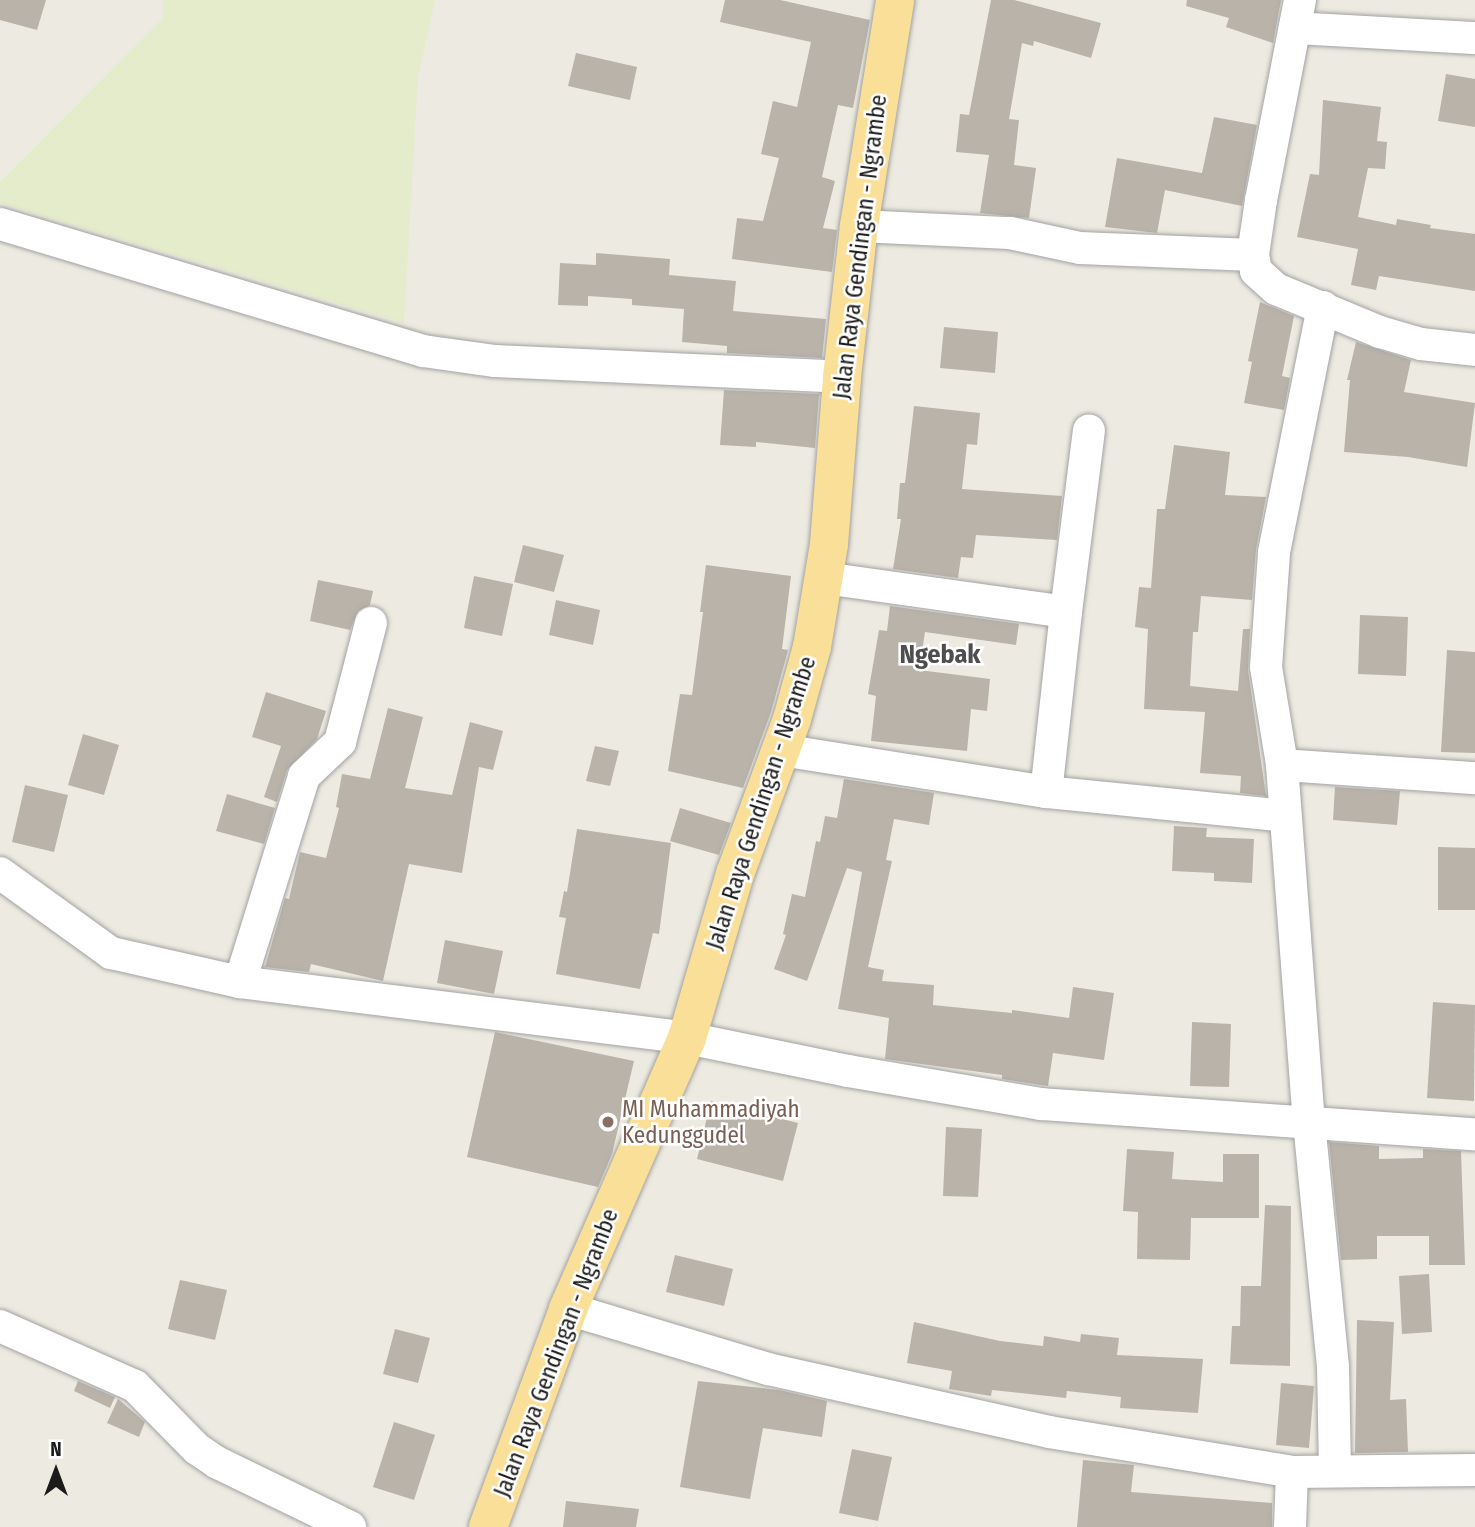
<!DOCTYPE html>
<html>
<head>
<meta charset="utf-8">
<style>
	body { margin:0 }
	#map { position:relative; width:1475px; height:1527px; overflow:hidden; background:#edebe1; font-family:"Fira Sans Condensed",sans-serif }
	div>[style] { position:absolute }
	[style*='--x'] { left:calc(var(--x)*1px); top:calc(var(--y)*1px); width:calc(var(--w)*1px); rotate:calc(var(--a)*1deg) }
	.farmland>* { inset:0; background:#e5eccb }
	.building>* { inset:0; background:#b9b3aa }
	.roads { filter:drop-shadow(0 0 2px #a2a2a2) drop-shadow(0 0 2px #a2a2a2) }
	.minor>* { height:32px; margin:-16px; padding:0 16px; transform-origin:16px; border-radius:16px; background:#fff }
	.major>* { height:38px; margin:-19px; padding:0 19px; transform-origin:19px; border-radius:19px; background:#fadf98 }
	.dots>* { width:19px; height:19px; translate:-50% -50%; box-sizing:border-box; border:4px solid #fff; border-radius:50% }
	span { translate:-50% -50%; white-space:nowrap; text-align:center; line-height:1.15; -webkit-text-stroke:5px #fff; paint-order:stroke }
	.street-label { font-size:23px; color:#1b1b1b }
	.education-label { font-size:23px; color:#785e54 }
	.left { translate:0 -50%; text-align:left }
	.quarter-label { font-size:26px; color:#4e4e4e; font-weight:700 }
	.north { position:absolute; left:21px; top:1436px; width:70px; height:70px; -webkit-text-stroke:5px #fff; paint-order:stroke; rotate:0deg; font-size:19px; font-weight:700; line-height:28px; text-align:center; color:#1b1b1b }
	.north::after { content:''; display:block; margin:auto; width:24px; height:32px; background:#1b1b1b; clip-path:polygon(50% 0,100% 100%,50% 72%,0 100%) }
</style>
</head>
<body>
<div id="map">
	<div class="farmland">
		<div style="clip-path:polygon(163px 0,435px 0,418px 77px,404px 323px,0 203px,0 182px,163px 18px)"></div>
	</div>
	<div class="building">
		<div style="clip-path:polygon(0 0,46px 0,37px 30px,0 20px)"></div>
		<div style="clip-path:polygon(725px 0,780px 0,870px 20px,853px 108px,838px 105px,822px 177px,835px 181px,823px 228px,837px 230px,832px 272px,732px 259px,737px 218px,763px 221px,779px 158px,761px 154px,773px 101px,797px 107px,811px 42px,720px 22px)"></div>
		<div style="clip-path:polygon(991px 0,1014px 0,1101px 23px,1091px 58px,1034px 41px,1033px 46px,1022px 43px,1009px 119px,1019px 120px,1014px 165px,1036px 168px,1029px 218px,980px 213px,989px 155px,956px 152px,960px 114px,969px 115px)"></div>
		<div style="clip-path:polygon(1187px 0,1281px 0,1273px 43px,1226px 27px,1229px 18px,1186px 6px)"></div>
		<div style="clip-path:polygon(576px 53px,637px 67px,630px 100px,568px 86px)"></div>
		<div style="clip-path:polygon(1446px 74px,1475px 79px,1475px 127px,1438px 121px)"></div>
		<div style="clip-path:polygon(1323px 100px,1381px 107px,1377px 141px,1387px 142px,1385px 169px,1368px 168px,1358px 217px,1396px 225px,1397px 219px,1431px 225px,1430px 228px,1475px 234px,1475px 291px,1379px 276px,1376px 290px,1351px 285px,1358px 249px,1297px 237px,1310px 174px,1319px 175px)"></div>
		<div style="clip-path:polygon(1214px 117px,1257px 125px,1242px 206px,1165px 190px,1157px 233px,1105px 227px,1117px 158px,1202px 173px)"></div>
		<div style="clip-path:polygon(596px 253px,670px 259px,669px 275px,736px 281px,733px 311px,826px 319px,822px 358px,727px 353px,727px 346px,682px 342px,684px 309px,632px 305px,632px 299px,588px 296px,588px 306px,558px 305px,560px 263px,596px 265px)"></div>
		<div style="clip-path:polygon(1260px 302px,1294px 316px,1282px 376px,1290px 378px,1284px 410px,1244px 403px,1252px 362px,1248px 361px)"></div>
		<div style="clip-path:polygon(944px 327px,998px 332px,995px 373px,940px 368px)"></div>
		<div style="clip-path:polygon(1356px 342px,1411px 360px,1404px 392px,1475px 403px,1467px 467px,1408px 457px,1344px 452px,1350px 380px,1347px 380px)"></div>
		<div style="clip-path:polygon(724px 390px,819px 394px,815px 448px,756px 442px,756px 447px,720px 445px)"></div>
		<div style="clip-path:polygon(914px 406px,980px 413px,977px 445px,967px 444px,962px 489px,1062px 496px,1057px 540px,976px 535px,973px 558px,961px 557px,958px 578px,893px 569px,901px 519px,897px 519px,900px 483px,905px 483px)"></div>
		<div style="clip-path:polygon(1174px 445px,1230px 452px,1225px 495px,1266px 497px,1256px 549px,1252px 600px,1201px 596px,1198px 632px,1193px 632px,1190px 686px,1238px 691px,1243px 629px,1250px 629px,1248px 670px,1266px 796px,1240px 793px,1241px 776px,1200px 773px,1205px 712px,1144px 709px,1148px 629px,1135px 627px,1139px 587px,1151px 588px,1157px 509px,1165px 509px)"></div>
		<div style="clip-path:polygon(523px 545px,564px 555px,554px 592px,514px 582px)"></div>
		<div style="clip-path:polygon(706px 565px,791px 576px,782px 649px,788px 650px,771px 712px,743px 788px,668px 771px,680px 694px,692px 695px,703px 612px,700px 612px)"></div>
		<div style="clip-path:polygon(474px 576px,513px 584px,502px 636px,464px 628px)"></div>
		<div style="clip-path:polygon(318px 580px,373px 591px,370px 605px,358px 611px,350px 630px,310px 621px)"></div>
		<div style="clip-path:polygon(556px 600px,600px 610px,593px 645px,549px 635px)"></div>
		<div style="clip-path:polygon(890px 606px,1019px 624px,1016px 645px,925px 632px,919px 670px,990px 679px,987px 711px,971px 709px,967px 751px,871px 741px,876px 696px,868px 694px,879px 630px,887px 631px)"></div>
		<div style="clip-path:polygon(1360px 615px,1408px 617px,1406px 676px,1358px 674px)"></div>
		<div style="clip-path:polygon(1447px 650px,1475px 652px,1475px 753px,1441px 752px)"></div>
		<div style="clip-path:polygon(266px 692px,326px 711px,317px 739px,287px 770px,277px 802px,264px 797px,281px 746px,252px 737px)"></div>
		<div style="clip-path:polygon(388px 708px,423px 717px,405px 788px,452px 795px,470px 722px,503px 731px,493px 770px,479px 767px,462px 873px,409px 864px,383px 981px,311px 964px,309px 972px,265px 967px,285px 898px,289px 899px,300px 852px,326px 858px,339px 808px,336px 807px,342px 774px,370px 779px)"></div>
		<div style="clip-path:polygon(83px 734px,119px 745px,104px 795px,68px 785px)"></div>
		<div style="clip-path:polygon(595px 746px,619px 751px,610px 786px,586px 781px)"></div>
		<div style="clip-path:polygon(844px 779px,934px 793px,929px 825px,894px 819px,886px 860px,892px 861px,868px 967px,884px 970px,882px 981px,934px 985px,933px 1005px,1012px 1013px,1012px 1010px,1069px 1018px,1073px 987px,1114px 993px,1104px 1060px,1053px 1053px,1048px 1086px,1002px 1079px,1002px 1075px,885px 1059px,889px 1018px,838px 1009px,862px 872px,847px 868px,807px 981px,774px 969px,786px 935px,783px 934px,792px 894px,805px 897px,816px 841px,820px 842px,825px 816px,837px 818px)"></div>
		<div style="clip-path:polygon(25px 785px,68px 795px,54px 852px,12px 842px)"></div>
		<div style="clip-path:polygon(1335px 787px,1400px 791px,1397px 825px,1333px 820px)"></div>
		<div style="clip-path:polygon(227px 794px,275px 808px,264px 844px,216px 831px)"></div>
		<div style="clip-path:polygon(680px 808px,731px 823px,719px 855px,670px 841px)"></div>
		<div style="clip-path:polygon(1174px 826px,1207px 828px,1206px 837px,1254px 839px,1252px 883px,1214px 881px,1214px 873px,1172px 871px)"></div>
		<div style="clip-path:polygon(577px 829px,671px 843px,659px 934px,653px 933px,640px 989px,556px 974px,566px 918px,559px 917px,564px 891px,567px 892px)"></div>
		<div style="clip-path:polygon(1438px 847px,1475px 848px,1475px 910px,1438px 910px)"></div>
		<div style="clip-path:polygon(445px 940px,503px 951px,494px 994px,437px 983px)"></div>
		<div style="clip-path:polygon(1433px 1002px,1475px 1005px,1474px 1101px,1427px 1098px)"></div>
		<div style="clip-path:polygon(1192px 1022px,1231px 1024px,1229px 1087px,1190px 1086px)"></div>
		<div style="clip-path:polygon(495px 1032px,634px 1061px,612px 1154px,598px 1187px,467px 1157px)"></div>
		<div style="clip-path:polygon(711px 1101px,798px 1123px,783px 1181px,697px 1159px)"></div>
		<div style="clip-path:polygon(946px 1127px,982px 1129px,978px 1197px,943px 1196px)"></div>
		<div style="clip-path:polygon(1329px 1142px,1379px 1146px,1379px 1159px,1423px 1158px,1423px 1149px,1461px 1151px,1465px 1265px,1429px 1265px,1429px 1236px,1377px 1236px,1377px 1259px,1341px 1260px)"></div>
		<div style="clip-path:polygon(1127px 1149px,1174px 1152px,1172px 1179px,1223px 1182px,1223px 1154px,1259px 1154px,1259px 1218px,1191px 1218px,1190px 1260px,1137px 1259px,1138px 1212px,1123px 1211px)"></div>
		<div style="clip-path:polygon(1265px 1205px,1291px 1206px,1290px 1366px,1230px 1364px,1232px 1326px,1240px 1326px,1241px 1286px,1261px 1286px)"></div>
		<div style="clip-path:polygon(675px 1255px,733px 1269px,724px 1306px,666px 1292px)"></div>
		<div style="clip-path:polygon(1429px 1274px,1432px 1332px,1402px 1334px,1399px 1276px)"></div>
		<div style="clip-path:polygon(180px 1280px,227px 1290px,215px 1340px,168px 1329px)"></div>
		<div style="clip-path:polygon(1357px 1320px,1394px 1322px,1390px 1400px,1406px 1399px,1408px 1452px,1355px 1453px)"></div>
		<div style="clip-path:polygon(914px 1322px,1000px 1341px,1043px 1346px,1044px 1336px,1080px 1342px,1081px 1334px,1119px 1338px,1117px 1355px,1203px 1359px,1198px 1413px,1120px 1408px,1121px 1397px,1067px 1391px,1066px 1398px,992px 1390px,991px 1396px,949px 1389px,952px 1371px,907px 1363px)"></div>
		<div style="clip-path:polygon(395px 1329px,430px 1338px,418px 1383px,383px 1374px)"></div>
		<div style="clip-path:polygon(78px 1381px,115px 1397px,110px 1408px,74px 1391px)"></div>
		<div style="clip-path:polygon(698px 1381px,779px 1390px,827px 1401px,822px 1437px,763px 1428px,750px 1499px,680px 1487px)"></div>
		<div style="clip-path:polygon(1281px 1383px,1314px 1386px,1309px 1448px,1276px 1445px)"></div>
		<div style="clip-path:polygon(118px 1399px,145px 1422px,139px 1437px,107px 1423px)"></div>
		<div style="clip-path:polygon(394px 1422px,435px 1435px,414px 1500px,373px 1487px)"></div>
		<div style="clip-path:polygon(852px 1449px,892px 1457px,878px 1521px,839px 1513px)"></div>
		<div style="clip-path:polygon(1083px 1460px,1134px 1465px,1131px 1492px,1272px 1503px,1272px 1527px,1077px 1527px)"></div>
		<div style="clip-path:polygon(566px 1501px,639px 1509px,636px 1527px,563px 1527px)"></div>
	</div>
	<div class="roads">
		<div class="minor">
			<div style="--x:1300;--y:0;--w:204;--a:101"></div>
			<div style="--x:1261;--y:200;--w:56;--a:98.3"></div>
			<div style="--x:1253;--y:255;--w:16;--a:79"></div>
			<div style="--x:1256;--y:271;--w:27;--a:42"></div>
			<div style="--x:1276;--y:289;--w:113;--a:22.5"></div>
			<div style="--x:1380;--y:332;--w:43;--a:16.3"></div>
			<div style="--x:1421;--y:344;--w:54;--a:6.3"></div>
			<div style="--x:1295;--y:28;--w:180;--a:3.2"></div>
			<div style="--x:0;--y:224;--w:442;--a:16.7"></div>
			<div style="--x:423;--y:351;--w:73;--a:7.9"></div>
			<div style="--x:495;--y:361;--w:347;--a:2.6"></div>
			<div style="--x:859;--y:226;--w:151;--a:2.7"></div>
			<div style="--x:1010;--y:233;--w:72;--a:12.1"></div>
			<div style="--x:1080;--y:248;--w:173;--a:2.3"></div>
			<div style="--x:1323;--y:307;--w:251;--a:101.3"></div>
			<div style="--x:1274;--y:553;--w:114;--a:94"></div>
			<div style="--x:1266;--y:667;--w:99;--a:80.7"></div>
			<div style="--x:1282;--y:765;--w:358;--a:85.7"></div>
			<div style="--x:1309;--y:1122;--w:245;--a:84.4"></div>
			<div style="--x:1333;--y:1366;--w:103;--a:88.9"></div>
			<div style="--x:824;--y:578;--w:244;--a:8"></div>
			<div style="--x:1066;--y:612;--w:183;--a:-82.8"></div>
			<div style="--x:1066;--y:612;--w:181;--a:96.3"></div>
			<div style="--x:1046;--y:792;--w:240;--a:5.7"></div>
			<div style="--x:781;--y:750;--w:268;--a:9"></div>
			<div style="--x:1282;--y:765;--w:193;--a:3.9"></div>
			<div style="--x:0;--y:873;--w:137;--a:35.8"></div>
			<div style="--x:111;--y:953;--w:132;--a:12.7"></div>
			<div style="--x:240;--y:982;--w:450;--a:7.1"></div>
			<div style="--x:687;--y:1038;--w:164;--a:11.6"></div>
			<div style="--x:848;--y:1071;--w:196;--a:9.7"></div>
			<div style="--x:1041;--y:1104;--w:435;--a:4"></div>
			<div style="--x:240;--y:982;--w:216;--a:-72.7"></div>
			<div style="--x:304;--y:776;--w:50;--a:-43.4"></div>
			<div style="--x:340;--y:742;--w:123;--a:-75.4"></div>
			<div style="--x:568;--y:1309;--w:209;--a:16.7"></div>
			<div style="--x:768;--y:1369;--w:288;--a:12.6"></div>
			<div style="--x:1049;--y:1432;--w:246;--a:9.3"></div>
			<div style="--x:1292;--y:1472;--w:183;--a:-0.6"></div>
			<div style="--x:0;--y:1326;--w:148;--a:24"></div>
			<div style="--x:135;--y:1386;--w:88;--a:45.5"></div>
			<div style="--x:197;--y:1449;--w:25;--a:34"></div>
			<div style="--x:218;--y:1463;--w:147;--a:25.9"></div>
			<div style="--x:1290;--y:1527;--w:55;--a:-87.9"></div>
		</div>
		<div class="major">
			<div style="--x:488;--y:1527;--w:232;--a:-69.8"></div>
			<div style="--x:568;--y:1309;--w:296;--a:-66.3"></div>
			<div style="--x:687;--y:1038;--w:171;--a:-73.7"></div>
			<div style="--x:735;--y:874;--w:165;--a:-69.8"></div>
			<div style="--x:792;--y:719;--w:75;--a:-74.5"></div>
			<div style="--x:812;--y:647;--w:104;--a:-80.6"></div>
			<div style="--x:829;--y:544;--w:168;--a:-85.5"></div>
			<div style="--x:842;--y:377;--w:152;--a:-83.6"></div>
			<div style="--x:859;--y:226;--w:229;--a:-80.9"></div>
		</div>
	</div>
	<div class="dots">
		<div style="left:608px;top:1122px;background:#8d6e63"></div>
	</div>
	<div class="street-label">
		<span style="left:860px;top:247px;rotate:-83deg">Jalan Raya Gendingan - Ngrambe</span>
		<span style="left:761px;top:803px;rotate:-72deg">Jalan Raya Gendingan - Ngrambe</span>
		<span style="left:556px;top:1353px;rotate:-69deg">Jalan Raya Gendingan - Ngrambe</span>
	</div>
	<div class="education-label">
		<span class="left" style="left:622px;top:1122px">MI Muhammadiyah<br>Kedunggudel</span>
	</div>
	<div class="quarter-label">
		<span style="left:940px;top:655px">Ngebak</span>
	</div>
	<div class="north">N</div>
</div>
</body>
</html>
